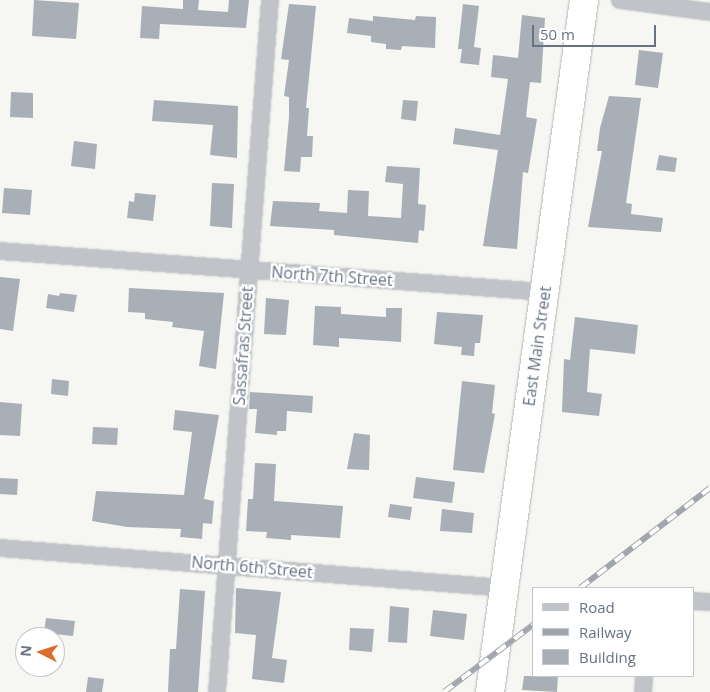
<!DOCTYPE html>
<html>
<head>
<meta charset="utf-8">
<style>
	body { margin:0 }
	#map { position:relative; width:710px; height:692px; overflow:hidden; background:#f6f6f3; font-family:"Open Sans",sans-serif }
	div>[style] { position:absolute }
	[style*='--x'] { left:calc(var(--x)*1px); top:calc(var(--y)*1px); width:calc(var(--w)*1px); rotate:calc(var(--a)*1deg) }
	.building>* { inset:0; background:#a9afb6 }
	.roads { filter:drop-shadow(0 0 1px #b3b6ba) drop-shadow(0 0 1px #b3b6ba) }
	.street>* { height:16px; margin:-8px; padding:0 8px; transform-origin:8px; border-radius:8px; background:#c0c3c7 }
	.highway>* { height:28px; margin:-14px; padding:0 14px; transform-origin:14px; border-radius:14px; background:#fff }
	.rail>* { height:5.5px; margin-top:-2.75px; transform-origin:0; background:repeating-linear-gradient(90deg,#fff 0 11px,#a1a6ac 0 22px); box-sizing:border-box; border-block:1px solid #a1a6ac }
	span { translate:-50% -50%; white-space:nowrap; text-align:center; line-height:1.15; -webkit-text-stroke:5px #fff; paint-order:stroke }
	.street-label { font-size:16px; color:#677383 }
	.legend { position:absolute; left:532px; top:587px; width:162px; height:90px; box-sizing:border-box; background:#fff; border:1px solid #c2c7cd; margin:0; padding:6px 9px; list-style:none; font-size:15px; color:#677383 }
	.legend li { display:flex; align-items:center; gap:10px; height:25px }
	.legend b { width:25px; border:1px solid #c2c7cd }
	.north { position:absolute; left:15px; top:627px; width:50px; height:50px; box-sizing:border-box; background:#fff; border:1px solid #c2c7cd; border-radius:50%; rotate:275deg; font-size:14px; font-weight:700; line-height:20px; text-align:center; color:#677383 }
	.north::after { content:''; display:block; margin:auto; width:18px; height:22px; background:#db6d2f; clip-path:polygon(50% 0,100% 100%,50% 72%,0 100%) }
	.scale { position:absolute; left:532px; top:25px; width:124px; height:22px; box-sizing:border-box; border:2px solid #677383; border-top:0; padding-left:6px; font-size:15px; line-height:18px; white-space:nowrap; color:#677383; -webkit-text-stroke:4px #fff; paint-order:stroke }
</style>
</head>
<body>
<div id="map">
	<div class="building">
		<div style="clip-path:polygon(34px 0,79px 3px,76px 39px,32px 36px)"></div>
		<div style="clip-path:polygon(183px 0,199px 0,198px 10px,228px 12px,229px 0,249px 0,246px 28px,160px 24px,159px 39px,140px 38px,142px 6px,183px 9px)"></div>
		<div style="clip-path:polygon(289px 4px,316px 6px,306px 108px,309px 108px,307px 136px,313px 136px,312px 157px,301px 157px,300px 172px,284px 171px,289px 117px,289px 97px,284px 96px,289px 60px,281px 59px)"></div>
		<div style="clip-path:polygon(463px 4px,479px 6px,474px 47px,481px 48px,479px 65px,460px 63px,462px 49px,458px 49px)"></div>
		<div style="clip-path:polygon(522px 15px,545px 18px,541px 83px,530px 82px,526px 117px,537px 119px,528px 173px,523px 172px,517px 249px,483px 246px,498px 150px,453px 144px,455px 128px,500px 135px,508px 79px,491px 77px,493px 55px,518px 58px)"></div>
		<div style="clip-path:polygon(373px 16px,415px 20px,416px 16px,436px 17px,435px 48px,402px 46px,401px 50px,386px 49px,386px 44px,371px 42px,371px 36px,347px 33px,349px 18px,373px 21px)"></div>
		<div style="clip-path:polygon(639px 50px,663px 53px,658px 88px,635px 85px)"></div>
		<div style="clip-path:polygon(11px 92px,33px 93px,33px 118px,10px 117px)"></div>
		<div style="clip-path:polygon(609px 96px,641px 98px,626px 203px,632px 204px,631px 214px,663px 218px,661px 232px,588px 227px,602px 151px,597px 151px,600px 128px)"></div>
		<div style="clip-path:polygon(154px 100px,238px 106px,237px 158px,210px 155px,213px 125px,152px 121px)"></div>
		<div style="clip-path:polygon(403px 100px,418px 101px,416px 121px,401px 119px)"></div>
		<div style="clip-path:polygon(74px 141px,97px 144px,95px 169px,71px 166px)"></div>
		<div style="clip-path:polygon(659px 155px,677px 158px,675px 172px,656px 170px)"></div>
		<div style="clip-path:polygon(387px 166px,420px 168px,418px 204px,426px 205px,424px 231px,419px 230px,418px 243px,334px 235px,334px 230px,270px 226px,273px 201px,320px 203px,319px 211px,347px 213px,348px 190px,369px 191px,368px 216px,401px 218px,403px 184px,385px 182px)"></div>
		<div style="clip-path:polygon(212px 183px,234px 184px,232px 228px,210px 226px)"></div>
		<div style="clip-path:polygon(4px 188px,32px 190px,30px 215px,2px 213px)"></div>
		<div style="clip-path:polygon(135px 193px,156px 195px,153px 221px,127px 218px,129px 201px,134px 202px)"></div>
		<div style="clip-path:polygon(0 277px,20px 279px,13px 331px,0 329px)"></div>
		<div style="clip-path:polygon(129px 288px,224px 293px,216px 369px,199px 366px,204px 331px,172px 327px,173px 322px,145px 319px,145px 313px,128px 312px)"></div>
		<div style="clip-path:polygon(60px 293px,77px 295px,74px 312px,46px 308px,48px 294px,59px 296px)"></div>
		<div style="clip-path:polygon(266px 298px,289px 300px,286px 335px,264px 334px)"></div>
		<div style="clip-path:polygon(315px 306px,341px 307px,341px 314px,386px 317px,386px 308px,402px 308px,401px 342px,339px 338px,339px 347px,313px 345px)"></div>
		<div style="clip-path:polygon(437px 312px,483px 315px,480px 343px,475px 343px,474px 356px,461px 355px,462px 347px,434px 344px)"></div>
		<div style="clip-path:polygon(575px 317px,638px 325px,635px 354px,590px 349px,587px 392px,602px 394px,599px 416px,562px 412px,564px 359px,570px 360px)"></div>
		<div style="clip-path:polygon(52px 379px,69px 381px,68px 396px,51px 394px)"></div>
		<div style="clip-path:polygon(462px 381px,495px 385px,492px 413px,495px 414px,484px 473px,453px 470px)"></div>
		<div style="clip-path:polygon(250px 392px,313px 396px,312px 413px,287px 411px,286px 431px,277px 431px,277px 435px,255px 433px,257px 409px,249px 409px)"></div>
		<div style="clip-path:polygon(0 402px,22px 404px,20px 436px,0 435px)"></div>
		<div style="clip-path:polygon(175px 410px,219px 415px,204px 499px,214px 501px,212px 524px,203px 523px,202px 539px,180px 537px,181px 529px,127px 527px,92px 521px,96px 491px,184px 495px,192px 432px,173px 430px)"></div>
		<div style="clip-path:polygon(93px 427px,118px 428px,117px 445px,92px 444px)"></div>
		<div style="clip-path:polygon(354px 433px,370px 435px,369px 470px,347px 469px)"></div>
		<div style="clip-path:polygon(255px 463px,276px 464px,274px 501px,343px 506px,340px 538px,291px 535px,291px 540px,266px 538px,267px 532px,246px 531px,248px 499px,253px 499px)"></div>
		<div style="clip-path:polygon(416px 477px,455px 482px,452px 503px,413px 498px)"></div>
		<div style="clip-path:polygon(0 478px,18px 479px,17px 495px,0 494px)"></div>
		<div style="clip-path:polygon(390px 504px,412px 507px,410px 520px,388px 517px)"></div>
		<div style="clip-path:polygon(442px 509px,474px 513px,472px 533px,440px 531px)"></div>
		<div style="clip-path:polygon(236px 588px,281px 592px,272px 658px,287px 660px,284px 683px,252px 679px,256px 635px,235px 633px)"></div>
		<div style="clip-path:polygon(180px 589px,205px 591px,198px 692px,168px 692px,170px 649px,176px 649px)"></div>
		<div style="clip-path:polygon(390px 606px,409px 608px,407px 643px,388px 642px)"></div>
		<div style="clip-path:polygon(433px 610px,467px 614px,464px 640px,430px 636px)"></div>
		<div style="clip-path:polygon(46px 618px,75px 621px,73px 636px,44px 633px)"></div>
		<div style="clip-path:polygon(350px 628px,374px 629px,372px 652px,349px 650px)"></div>
		<div style="clip-path:polygon(524px 676px,558px 676px,557px 692px,522px 690px)"></div>
		<div style="clip-path:polygon(88px 677px,104px 679px,102px 692px,86px 692px)"></div>
	</div>
	<div class="roads">
		<div class="street">
			<div style="--x:620;--y:0;--w:91;--a:7.6"></div>
			<div style="--x:0;--y:251;--w:546;--a:4.31"></div>
			<div style="--x:0;--y:548;--w:507;--a:4.53"></div>
			<div style="--x:694;--y:601;--w:16;--a:4"></div>
			<div style="--x:217;--y:692;--w:694;--a:-85.62"></div>
			<div style="--x:643;--y:692;--w:16;--a:-86"></div>
		</div>
		<div class="highway">
			<div style="--x:490;--y:692;--w:698;--a:-82.26"></div>
		</div>
	</div>
	<div class="rail">
		<div style="--x:580;--y:588;--w:164;--a:-37.6"></div>
		<div style="--x:444;--y:692;--w:113;--a:-37.1"></div>
	</div>
	<div class="street-label">
		<span style="left:332px;top:276px;rotate:4deg">North 7th Street</span>
		<span style="left:243px;top:346px;rotate:-86deg">Sassafras Street</span>
		<span style="left:537px;top:346px;rotate:-82deg">East Main Street</span>
		<span style="left:252px;top:567px;rotate:5deg">North 6th Street</span>
	</div>
	<ul class="legend">
	<li><b style="height:6px;background:#c0c3c7"></b>Road</li>
	<li><b style="height:6px;background:#a1a6ac"></b>Railway</li>
	<li><b style="height:14px;background:#a9afb6"></b>Building</li>
	</ul>
	<div class="north">N</div>
	<div class="scale">50 m</div>
</div>
</body>
</html>
